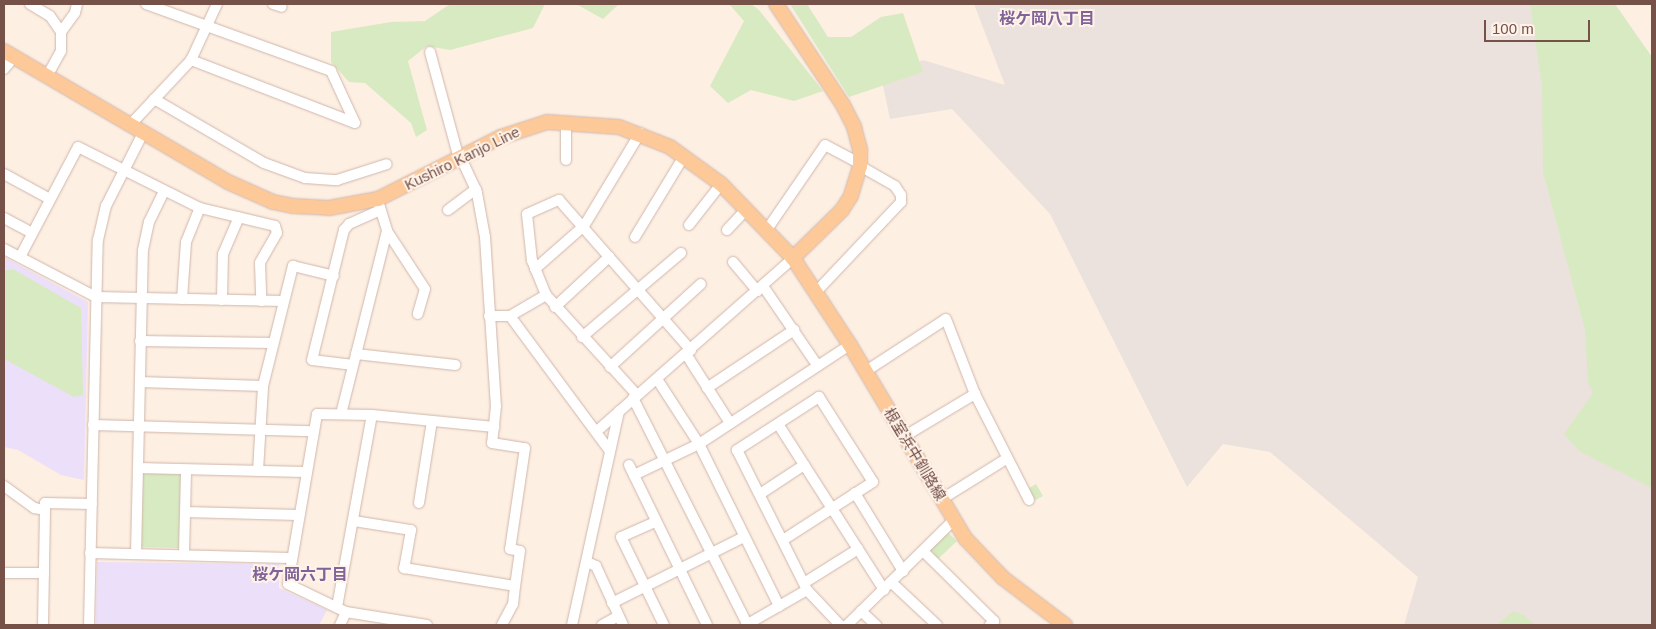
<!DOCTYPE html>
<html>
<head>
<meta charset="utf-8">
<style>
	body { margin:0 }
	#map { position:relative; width:1656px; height:629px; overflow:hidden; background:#fdefe2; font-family:Helvetica,"Noto Sans JP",sans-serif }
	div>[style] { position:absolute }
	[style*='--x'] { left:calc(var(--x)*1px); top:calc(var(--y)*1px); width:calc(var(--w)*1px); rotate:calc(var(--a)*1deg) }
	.industrial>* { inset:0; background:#ece2dd }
	.education>* { inset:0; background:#ecdff9 }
	.green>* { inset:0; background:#d8eac1 }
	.roads { filter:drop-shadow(0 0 1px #d0b6ac) drop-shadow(0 0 1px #d0b6ac) }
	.minor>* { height:10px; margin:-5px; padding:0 5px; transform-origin:5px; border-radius:5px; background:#fff }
	.major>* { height:14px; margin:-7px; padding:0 7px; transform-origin:7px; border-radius:7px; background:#fdc999 }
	span { translate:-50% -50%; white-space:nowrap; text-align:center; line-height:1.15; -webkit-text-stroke:4px #fff3e9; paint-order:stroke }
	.street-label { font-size:15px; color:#755148 }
	.neighbourhood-label { font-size:16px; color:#7f6399; font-weight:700 }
	.frame { position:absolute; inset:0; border:5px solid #755148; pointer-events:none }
	.scale { position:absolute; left:1484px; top:20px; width:106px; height:22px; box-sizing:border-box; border:2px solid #755148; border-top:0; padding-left:6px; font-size:15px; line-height:18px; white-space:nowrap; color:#755148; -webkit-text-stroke:4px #fff3e9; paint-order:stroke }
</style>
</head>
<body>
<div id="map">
	<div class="industrial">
		<div style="clip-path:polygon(974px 4px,1575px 4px,1652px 428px,1652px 625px,1404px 625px,1418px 577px,1270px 452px,1223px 444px,1187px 487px,1050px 214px,952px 109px,890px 119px,881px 76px,923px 60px,1005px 85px)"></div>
	</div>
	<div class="education">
		<div style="clip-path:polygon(4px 257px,88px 302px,84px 480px,61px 475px,18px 450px,4px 447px)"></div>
		<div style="clip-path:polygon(97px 562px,279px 564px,279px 588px,327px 610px,319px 625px,96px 625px)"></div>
	</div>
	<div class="green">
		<div style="clip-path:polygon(450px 4px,545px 4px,533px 28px,450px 50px,427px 46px,408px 61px,427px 130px,416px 137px,411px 123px,365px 83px,349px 82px,331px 62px,331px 32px,391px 22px,425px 21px)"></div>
		<div style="clip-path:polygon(576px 4px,619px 4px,603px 19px)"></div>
		<div style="clip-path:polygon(729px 4px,751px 4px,759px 10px,823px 91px,794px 101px,751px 90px,728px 103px,710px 86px,744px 21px)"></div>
		<div style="clip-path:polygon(790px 4px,807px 4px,828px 37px,851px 37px,881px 17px,903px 13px,923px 72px,849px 97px)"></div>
		<div style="clip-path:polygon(1530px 4px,1615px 4px,1652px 57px,1652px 488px,1579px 451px,1564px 434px,1593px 393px,1588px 383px,1585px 330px,1543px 172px,1542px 86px)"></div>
		<div style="clip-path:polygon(13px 269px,81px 308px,83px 395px,74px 397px,4px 359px,4px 271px)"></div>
		<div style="clip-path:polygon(143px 473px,181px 474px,179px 548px,141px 547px)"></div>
		<div style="clip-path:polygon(1036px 484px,1043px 496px,1032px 502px,1026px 490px)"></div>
		<div style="clip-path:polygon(947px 532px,957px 541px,937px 560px,931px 554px,930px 548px)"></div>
		<div style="clip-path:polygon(1513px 611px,1525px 616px,1535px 625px,1497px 625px)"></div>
	</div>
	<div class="roads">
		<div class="minor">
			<div style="--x:30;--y:4;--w:23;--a:31"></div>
			<div style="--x:50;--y:16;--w:19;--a:55"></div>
			<div style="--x:61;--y:32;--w:19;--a:90"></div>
			<div style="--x:61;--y:51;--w:29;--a:119"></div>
			<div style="--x:146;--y:4;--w:197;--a:19.9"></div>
			<div style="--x:331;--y:71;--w:57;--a:65.2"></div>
			<div style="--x:355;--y:123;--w:176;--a:-159"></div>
			<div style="--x:273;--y:4;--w:9;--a:18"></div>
			<div style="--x:61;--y:32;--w:24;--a:-54"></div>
			<div style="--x:75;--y:13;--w:9;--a:-77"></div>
			<div style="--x:430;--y:52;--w:111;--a:74.8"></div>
			<div style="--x:4;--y:69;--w:16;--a:-50"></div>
			<div style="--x:154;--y:99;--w:127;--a:30.2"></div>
			<div style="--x:264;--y:163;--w:44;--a:20.1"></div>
			<div style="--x:305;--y:178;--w:32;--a:4"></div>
			<div style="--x:337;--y:180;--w:52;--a:-17.7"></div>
			<div style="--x:566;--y:122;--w:38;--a:90"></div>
			<div style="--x:131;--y:124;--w:88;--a:-46.8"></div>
			<div style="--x:191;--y:60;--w:62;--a:-65.1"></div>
			<div style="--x:461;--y:158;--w:38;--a:65"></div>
			<div style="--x:477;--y:193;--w:45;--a:79.7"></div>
			<div style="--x:485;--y:237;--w:169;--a:86.3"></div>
			<div style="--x:496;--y:406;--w:37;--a:96"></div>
			<div style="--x:492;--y:443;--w:33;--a:9"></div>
			<div style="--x:525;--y:448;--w:102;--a:98.4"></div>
			<div style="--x:510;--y:549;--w:10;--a:11"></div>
			<div style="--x:520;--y:551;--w:35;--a:98"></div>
			<div style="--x:4;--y:174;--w:52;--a:28.5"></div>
			<div style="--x:379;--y:204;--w:28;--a:73"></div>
			<div style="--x:387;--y:231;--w:69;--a:56.8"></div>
			<div style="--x:425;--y:289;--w:26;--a:106"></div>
			<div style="--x:448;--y:210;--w:35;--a:-37"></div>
			<div style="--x:4;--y:218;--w:32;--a:28"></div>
			<div style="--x:689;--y:225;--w:52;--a:-52"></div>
			<div style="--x:727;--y:230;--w:26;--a:-47"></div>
			<div style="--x:766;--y:231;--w:104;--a:-55.5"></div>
			<div style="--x:825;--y:145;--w:40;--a:28"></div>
			<div style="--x:635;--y:237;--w:95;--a:-58.8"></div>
			<div style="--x:4;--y:249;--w:104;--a:27.6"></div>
			<div style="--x:96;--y:297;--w:187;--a:1.2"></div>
			<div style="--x:20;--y:257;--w:124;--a:-62.2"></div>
			<div style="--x:78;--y:147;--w:136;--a:26.6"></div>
			<div style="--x:200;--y:208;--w:77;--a:13.5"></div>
			<div style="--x:275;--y:226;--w:7;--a:74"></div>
			<div style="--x:277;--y:233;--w:34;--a:120"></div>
			<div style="--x:260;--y:263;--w:38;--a:88"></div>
			<div style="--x:733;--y:262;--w:38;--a:50"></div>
			<div style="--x:535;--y:269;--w:65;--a:-41.3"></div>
			<div style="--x:584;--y:226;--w:109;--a:-58.9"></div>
			<div style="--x:763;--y:286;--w:96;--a:55.6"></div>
			<div style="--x:816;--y:292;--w:124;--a:-46.6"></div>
			<div style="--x:901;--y:202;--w:7;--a:-90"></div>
			<div style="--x:901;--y:195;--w:11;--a:-124"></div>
			<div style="--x:895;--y:186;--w:40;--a:-150.3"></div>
			<div style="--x:182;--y:299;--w:57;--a:-86"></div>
			<div style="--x:186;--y:242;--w:37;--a:-68"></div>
			<div style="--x:222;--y:300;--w:46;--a:-88.8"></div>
			<div style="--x:223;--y:254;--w:40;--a:-66.6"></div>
			<div style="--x:555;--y:307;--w:74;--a:-42.8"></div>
			<div style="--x:489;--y:316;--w:21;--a:0"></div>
			<div style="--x:510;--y:316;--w:42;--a:-30.3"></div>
			<div style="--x:510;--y:316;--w:167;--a:53.5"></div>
			<div style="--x:582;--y:337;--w:130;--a:-40.3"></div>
			<div style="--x:140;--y:341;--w:133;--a:0.9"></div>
			<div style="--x:356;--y:354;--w:100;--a:6.3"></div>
			<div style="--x:686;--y:354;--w:82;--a:57.5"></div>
			<div style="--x:353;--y:365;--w:41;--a:-173"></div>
			<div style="--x:312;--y:360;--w:134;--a:-76.2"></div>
			<div style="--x:344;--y:230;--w:8;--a:-50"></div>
			<div style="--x:349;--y:224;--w:34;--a:-24"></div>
			<div style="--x:610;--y:367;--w:123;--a:-42.4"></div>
			<div style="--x:866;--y:371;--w:95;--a:-33"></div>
			<div style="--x:946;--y:319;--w:80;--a:68.9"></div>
			<div style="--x:975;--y:394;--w:119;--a:63"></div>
			<div style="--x:657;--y:379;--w:77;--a:57.1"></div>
			<div style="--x:699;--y:444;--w:181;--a:63.7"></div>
			<div style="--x:140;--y:382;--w:123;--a:1.9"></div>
			<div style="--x:707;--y:388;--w:105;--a:-33.7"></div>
			<div style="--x:637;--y:395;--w:135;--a:-132.3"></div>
			<div style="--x:546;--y:295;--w:37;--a:-112"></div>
			<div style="--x:532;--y:261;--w:47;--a:-96.1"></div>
			<div style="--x:527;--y:214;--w:35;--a:-24"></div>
			<div style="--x:559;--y:200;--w:200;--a:48.7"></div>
			<div style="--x:633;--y:398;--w:253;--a:63.2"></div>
			<div style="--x:341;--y:414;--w:189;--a:-75.9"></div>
			<div style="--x:778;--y:424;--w:197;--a:57.4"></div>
			<div style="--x:93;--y:425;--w:220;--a:1.6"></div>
			<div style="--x:597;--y:431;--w:261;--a:-41.4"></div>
			<div style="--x:905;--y:436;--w:82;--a:-31"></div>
			<div style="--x:629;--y:465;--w:178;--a:64"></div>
			<div style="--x:138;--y:468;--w:167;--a:1.4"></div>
			<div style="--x:258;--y:471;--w:85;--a:-86.6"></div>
			<div style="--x:263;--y:386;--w:124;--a:-76"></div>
			<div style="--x:293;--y:266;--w:42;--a:13.7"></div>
			<div style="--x:634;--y:475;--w:72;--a:-25.5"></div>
			<div style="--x:699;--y:444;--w:181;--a:-33.3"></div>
			<div style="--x:4;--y:486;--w:37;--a:36"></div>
			<div style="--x:34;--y:508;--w:11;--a:10"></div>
			<div style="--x:45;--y:510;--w:7;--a:-90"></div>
			<div style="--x:45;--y:503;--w:47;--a:1.2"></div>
			<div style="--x:855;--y:493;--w:92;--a:58.4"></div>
			<div style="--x:760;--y:494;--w:53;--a:-33.4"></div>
			<div style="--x:942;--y:499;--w:75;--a:-32"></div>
			<div style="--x:419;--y:503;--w:83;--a:-81"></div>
			<div style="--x:185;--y:512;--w:113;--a:1.5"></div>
			<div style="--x:354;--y:521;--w:58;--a:9"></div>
			<div style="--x:411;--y:530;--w:39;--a:100"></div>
			<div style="--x:404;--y:568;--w:112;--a:9.2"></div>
			<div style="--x:515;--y:586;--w:18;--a:96"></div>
			<div style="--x:513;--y:604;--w:24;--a:118"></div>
			<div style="--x:655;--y:522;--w:37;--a:156"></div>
			<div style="--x:621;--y:537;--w:98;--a:64"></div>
			<div style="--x:783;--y:540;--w:107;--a:-32.8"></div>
			<div style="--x:873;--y:482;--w:101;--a:-122.4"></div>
			<div style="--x:819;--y:397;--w:98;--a:147.1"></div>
			<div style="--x:737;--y:450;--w:157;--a:63.4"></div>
			<div style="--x:807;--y:590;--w:48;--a:46.7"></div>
			<div style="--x:923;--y:551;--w:100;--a:44.6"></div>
			<div style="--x:994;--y:621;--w:6;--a:135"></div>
			<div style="--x:90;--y:553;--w:200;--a:1.4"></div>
			<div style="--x:136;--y:554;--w:304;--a:-88.7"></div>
			<div style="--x:143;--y:250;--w:29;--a:-78"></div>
			<div style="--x:149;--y:222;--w:34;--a:-64"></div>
			<div style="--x:184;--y:554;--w:84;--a:-88.6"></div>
			<div style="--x:587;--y:562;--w:10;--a:24"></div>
			<div style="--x:596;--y:566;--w:65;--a:65.4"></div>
			<div style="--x:4;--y:573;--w:40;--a:0"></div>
			<div style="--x:891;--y:582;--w:63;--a:43.1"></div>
			<div style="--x:804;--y:583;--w:64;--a:-32.2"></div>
			<div style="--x:612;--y:603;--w:148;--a:-26.6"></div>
			<div style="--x:337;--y:607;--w:195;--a:-79.7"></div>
			<div style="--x:861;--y:611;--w:21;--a:43"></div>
			<div style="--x:43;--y:625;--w:115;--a:-89"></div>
			<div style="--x:89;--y:625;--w:385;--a:-88.7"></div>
			<div style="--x:98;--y:240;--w:35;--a:-77"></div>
			<div style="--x:106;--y:206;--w:84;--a:-63.1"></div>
			<div style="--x:340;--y:625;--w:14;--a:-65"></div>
			<div style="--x:427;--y:625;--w:82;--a:-170.9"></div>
			<div style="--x:346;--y:612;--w:64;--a:-154.2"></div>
			<div style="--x:288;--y:584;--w:172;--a:-80.3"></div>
			<div style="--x:317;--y:414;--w:55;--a:1"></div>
			<div style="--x:372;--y:415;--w:123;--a:5.6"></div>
			<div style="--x:572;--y:625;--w:219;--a:-77.6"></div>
			<div style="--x:602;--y:625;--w:18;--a:-29"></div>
			<div style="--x:746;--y:625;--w:70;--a:-29.8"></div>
			<div style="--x:847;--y:625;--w:150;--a:-44.5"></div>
		</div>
		<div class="major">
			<div style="--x:776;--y:4;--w:121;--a:56.4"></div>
			<div style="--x:843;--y:105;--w:25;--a:63"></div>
			<div style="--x:854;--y:127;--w:24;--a:75"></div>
			<div style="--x:860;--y:150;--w:16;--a:90"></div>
			<div style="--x:860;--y:166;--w:31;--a:107"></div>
			<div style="--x:851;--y:196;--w:17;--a:123"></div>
			<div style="--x:842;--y:210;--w:69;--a:135.6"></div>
			<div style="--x:4;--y:51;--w:259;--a:30.3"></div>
			<div style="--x:228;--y:182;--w:49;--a:24"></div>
			<div style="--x:273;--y:202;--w:20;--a:11"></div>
			<div style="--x:293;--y:206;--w:36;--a:3"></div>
			<div style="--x:329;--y:208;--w:50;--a:-10.4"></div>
			<div style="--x:378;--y:199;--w:138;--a:-26.8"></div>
			<div style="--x:501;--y:137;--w:48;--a:-18.1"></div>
			<div style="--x:547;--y:122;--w:72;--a:4"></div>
			<div style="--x:619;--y:127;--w:55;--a:21.4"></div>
			<div style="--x:670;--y:147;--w:63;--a:36"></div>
			<div style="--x:721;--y:184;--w:103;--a:45.8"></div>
			<div style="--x:793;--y:258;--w:104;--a:56.8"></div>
			<div style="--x:850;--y:345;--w:225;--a:59.2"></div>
			<div style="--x:965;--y:538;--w:55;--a:46.5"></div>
			<div style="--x:1003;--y:578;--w:78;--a:37.2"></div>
		</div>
	</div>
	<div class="street-label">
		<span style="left:462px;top:158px;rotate:-26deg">Kushiro Kanjo Line</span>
		<span style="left:915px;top:454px;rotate:59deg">根室浜中釧路線</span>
	</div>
	<div class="neighbourhood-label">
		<span style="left:1047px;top:19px">桜ケ岡八丁目</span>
		<span style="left:300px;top:575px">桜ケ岡六丁目</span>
	</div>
	<div class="frame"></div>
	<div class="scale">100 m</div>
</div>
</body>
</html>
